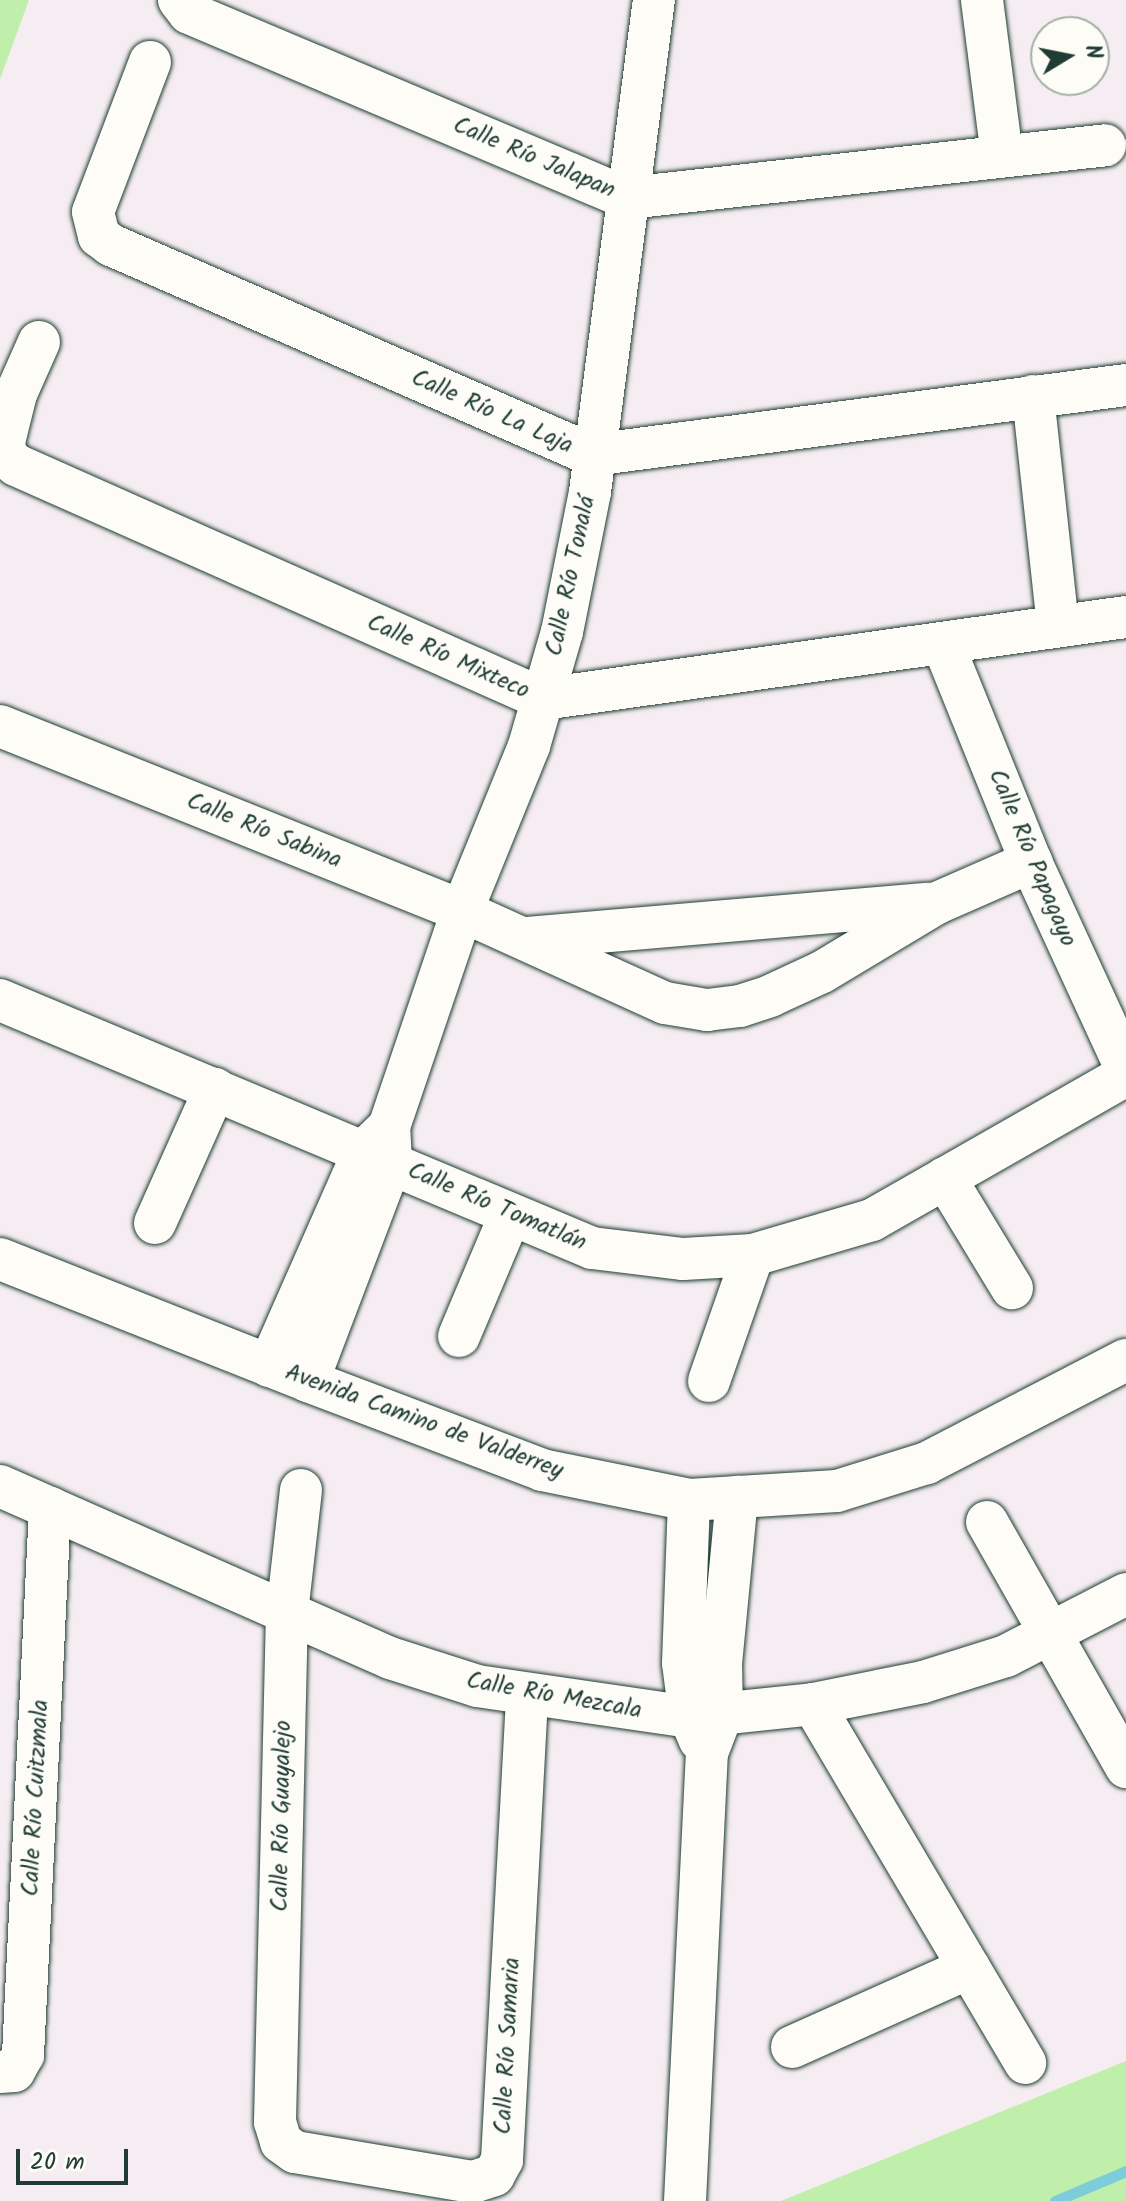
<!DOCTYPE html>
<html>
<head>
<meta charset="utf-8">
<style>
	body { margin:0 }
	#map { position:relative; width:1126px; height:2201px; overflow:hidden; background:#f5edf1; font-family:Kalam,sans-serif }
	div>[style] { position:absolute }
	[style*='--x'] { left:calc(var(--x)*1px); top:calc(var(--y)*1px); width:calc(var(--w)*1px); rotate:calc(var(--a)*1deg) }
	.green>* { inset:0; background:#c0eeab }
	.stream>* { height:11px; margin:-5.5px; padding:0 5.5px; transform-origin:5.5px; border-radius:5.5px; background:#7dccd9 }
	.roads { filter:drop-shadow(0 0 2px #1f3d34) drop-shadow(0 0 2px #1f3d34) }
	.street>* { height:42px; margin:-21px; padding:0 21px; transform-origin:21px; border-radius:21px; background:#fdfcf7 }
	span { translate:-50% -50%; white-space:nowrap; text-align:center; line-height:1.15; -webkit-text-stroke:7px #fdfcf7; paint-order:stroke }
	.street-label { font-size:24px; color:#1f3d34 }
	.north { position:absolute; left:1030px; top:16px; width:80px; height:80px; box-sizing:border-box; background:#fdfcf7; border:2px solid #a4b0a9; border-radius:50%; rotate:80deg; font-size:22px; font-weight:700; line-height:32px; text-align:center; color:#1f3d34 }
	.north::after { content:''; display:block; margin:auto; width:28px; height:36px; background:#1f3d34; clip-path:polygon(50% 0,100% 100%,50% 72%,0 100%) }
	.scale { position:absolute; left:16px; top:2149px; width:112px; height:36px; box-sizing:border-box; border:4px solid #1f3d34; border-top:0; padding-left:10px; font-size:24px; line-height:28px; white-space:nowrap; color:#1f3d34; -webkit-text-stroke:6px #fdfcf7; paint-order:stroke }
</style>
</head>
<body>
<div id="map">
	<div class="green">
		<div style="clip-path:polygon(0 0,29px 0,0 79px)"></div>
		<div style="clip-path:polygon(1126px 2061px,1126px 2201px,781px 2201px)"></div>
	</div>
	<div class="stream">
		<div style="--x:1055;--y:2201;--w:77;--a:-22.9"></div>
	</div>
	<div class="roads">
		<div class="street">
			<div style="--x:179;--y:0;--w:16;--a:52"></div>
			<div style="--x:189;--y:13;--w:476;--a:22.9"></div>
			<div style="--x:628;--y:198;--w:480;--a:-6.3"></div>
			<div style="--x:982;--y:0;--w:157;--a:82.7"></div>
			<div style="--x:150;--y:62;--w:160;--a:110.8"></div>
			<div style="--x:93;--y:212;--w:25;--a:76"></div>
			<div style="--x:99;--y:236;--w:15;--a:37"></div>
			<div style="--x:111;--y:245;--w:525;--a:23.59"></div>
			<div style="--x:592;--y:455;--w:539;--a:-7.47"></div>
			<div style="--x:39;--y:342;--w:57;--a:113.9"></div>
			<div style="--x:16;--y:394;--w:49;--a:104"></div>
			<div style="--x:4;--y:442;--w:14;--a:82"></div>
			<div style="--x:6;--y:456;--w:13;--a:42"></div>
			<div style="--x:16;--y:465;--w:577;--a:23.94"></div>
			<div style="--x:543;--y:699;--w:589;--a:-8.01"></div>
			<div style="--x:1033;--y:396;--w:231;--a:83.8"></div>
			<div style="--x:943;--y:644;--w:235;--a:68"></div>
			<div style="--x:1031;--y:862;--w:228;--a:65.3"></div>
			<div style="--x:0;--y:726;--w:498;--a:21.8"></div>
			<div style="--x:462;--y:911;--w:223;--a:24.4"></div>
			<div style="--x:665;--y:1003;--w:43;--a:9.5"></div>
			<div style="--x:707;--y:1010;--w:33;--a:-7"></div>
			<div style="--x:740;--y:1006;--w:32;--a:-18"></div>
			<div style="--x:770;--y:996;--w:57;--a:-24.8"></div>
			<div style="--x:822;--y:972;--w:134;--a:-31"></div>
			<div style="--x:937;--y:903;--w:103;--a:-23.6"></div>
			<div style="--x:528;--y:938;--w:401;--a:-4.9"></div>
			<div style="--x:0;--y:1000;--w:642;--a:22.73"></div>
			<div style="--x:592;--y:1248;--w:92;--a:6.9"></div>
			<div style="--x:683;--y:1259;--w:70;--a:-3.3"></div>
			<div style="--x:753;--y:1255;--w:124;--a:-16.4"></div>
			<div style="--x:872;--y:1220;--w:292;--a:-29.7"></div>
			<div style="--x:945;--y:1178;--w:129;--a:58.7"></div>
			<div style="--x:155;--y:1223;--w:147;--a:-65.9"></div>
			<div style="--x:0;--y:1259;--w:331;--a:21.6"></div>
			<div style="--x:308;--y:1381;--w:250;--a:20.8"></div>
			<div style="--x:542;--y:1470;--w:150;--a:11.5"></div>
			<div style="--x:689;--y:1500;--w:148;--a:-3.5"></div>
			<div style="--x:837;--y:1491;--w:94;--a:-17.3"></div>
			<div style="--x:927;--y:1463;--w:224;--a:-27.4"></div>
			<div style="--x:459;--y:1336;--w:131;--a:-67.1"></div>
			<div style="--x:269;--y:1366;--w:235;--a:-66.2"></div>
			<div style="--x:364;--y:1151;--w:29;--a:-44"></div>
			<div style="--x:308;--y:1381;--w:234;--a:-69.2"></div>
			<div style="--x:391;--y:1162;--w:35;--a:-93"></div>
			<div style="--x:389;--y:1127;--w:228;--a:-71.3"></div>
			<div style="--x:462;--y:911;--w:178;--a:-67.9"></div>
			<div style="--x:529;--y:746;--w:119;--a:-73.9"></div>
			<div style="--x:562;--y:632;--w:143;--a:-78.7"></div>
			<div style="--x:590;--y:492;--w:496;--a:-82.6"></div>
			<div style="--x:709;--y:1381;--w:133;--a:-70.8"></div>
			<div style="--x:0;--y:1486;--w:426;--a:23.8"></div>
			<div style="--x:390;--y:1658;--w:91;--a:17.8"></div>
			<div style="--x:477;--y:1686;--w:215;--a:8.3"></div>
			<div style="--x:690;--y:1717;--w:124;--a:-6"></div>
			<div style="--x:813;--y:1704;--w:112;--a:-11.3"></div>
			<div style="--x:923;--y:1682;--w:87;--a:-17.4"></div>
			<div style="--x:1006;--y:1656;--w:135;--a:-27.3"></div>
			<div style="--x:301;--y:1490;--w:123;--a:96.5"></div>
			<div style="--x:287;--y:1612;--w:510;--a:91.35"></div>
			<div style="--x:275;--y:2122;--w:21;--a:73"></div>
			<div style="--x:281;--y:2142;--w:17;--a:36"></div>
			<div style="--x:295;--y:2152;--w:181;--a:9.6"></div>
			<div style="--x:473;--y:2182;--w:22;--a:-18"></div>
			<div style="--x:494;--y:2175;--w:17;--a:-62"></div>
			<div style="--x:502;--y:2160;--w:465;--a:-86.9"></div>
			<div style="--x:689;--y:1500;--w:163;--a:92.1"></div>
			<div style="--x:683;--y:1663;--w:54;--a:82.6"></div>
			<div style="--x:690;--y:1717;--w:25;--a:67"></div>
			<div style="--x:987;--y:1522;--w:282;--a:60.4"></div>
			<div style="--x:813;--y:1704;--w:417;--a:59.4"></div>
			<div style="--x:792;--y:2047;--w:194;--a:-24.1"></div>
			<div style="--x:0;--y:2072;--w:14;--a:-4"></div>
			<div style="--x:14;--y:2071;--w:18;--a:-61"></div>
			<div style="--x:23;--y:2055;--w:548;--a:-87.17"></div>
			<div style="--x:685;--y:2201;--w:449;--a:-87.2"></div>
			<div style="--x:707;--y:1753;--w:42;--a:-69"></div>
			<div style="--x:722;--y:1714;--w:50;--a:-91.1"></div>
			<div style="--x:721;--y:1664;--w:168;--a:-84.5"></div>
		</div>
	</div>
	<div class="street-label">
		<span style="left:534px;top:158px;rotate:23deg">Calle Río Jalapan</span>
		<span style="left:492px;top:412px;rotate:24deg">Calle Río La Laja</span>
		<span style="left:571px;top:576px;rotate:-78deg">Calle Río Tonalá</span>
		<span style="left:448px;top:657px;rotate:24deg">Calle Río Mixteco</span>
		<span style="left:264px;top:831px;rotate:22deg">Calle Río Sabina</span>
		<span style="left:1032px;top:858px;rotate:67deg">Calle Río Papagayo</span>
		<span style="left:497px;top:1207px;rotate:23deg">Calle Río Tomatlán</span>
		<span style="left:424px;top:1422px;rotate:20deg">Avenida Camino de Valderrey</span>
		<span style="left:554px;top:1696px;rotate:10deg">Calle Río Mezcala</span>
		<span style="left:36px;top:1798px;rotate:-87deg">Calle Río Cuitzmala</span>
		<span style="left:282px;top:1816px;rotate:-89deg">Calle Río Guayalejo</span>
		<span style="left:508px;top:2046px;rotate:-87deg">Calle Río Samaria</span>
	</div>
	<div class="north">N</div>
	<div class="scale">20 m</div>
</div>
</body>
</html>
